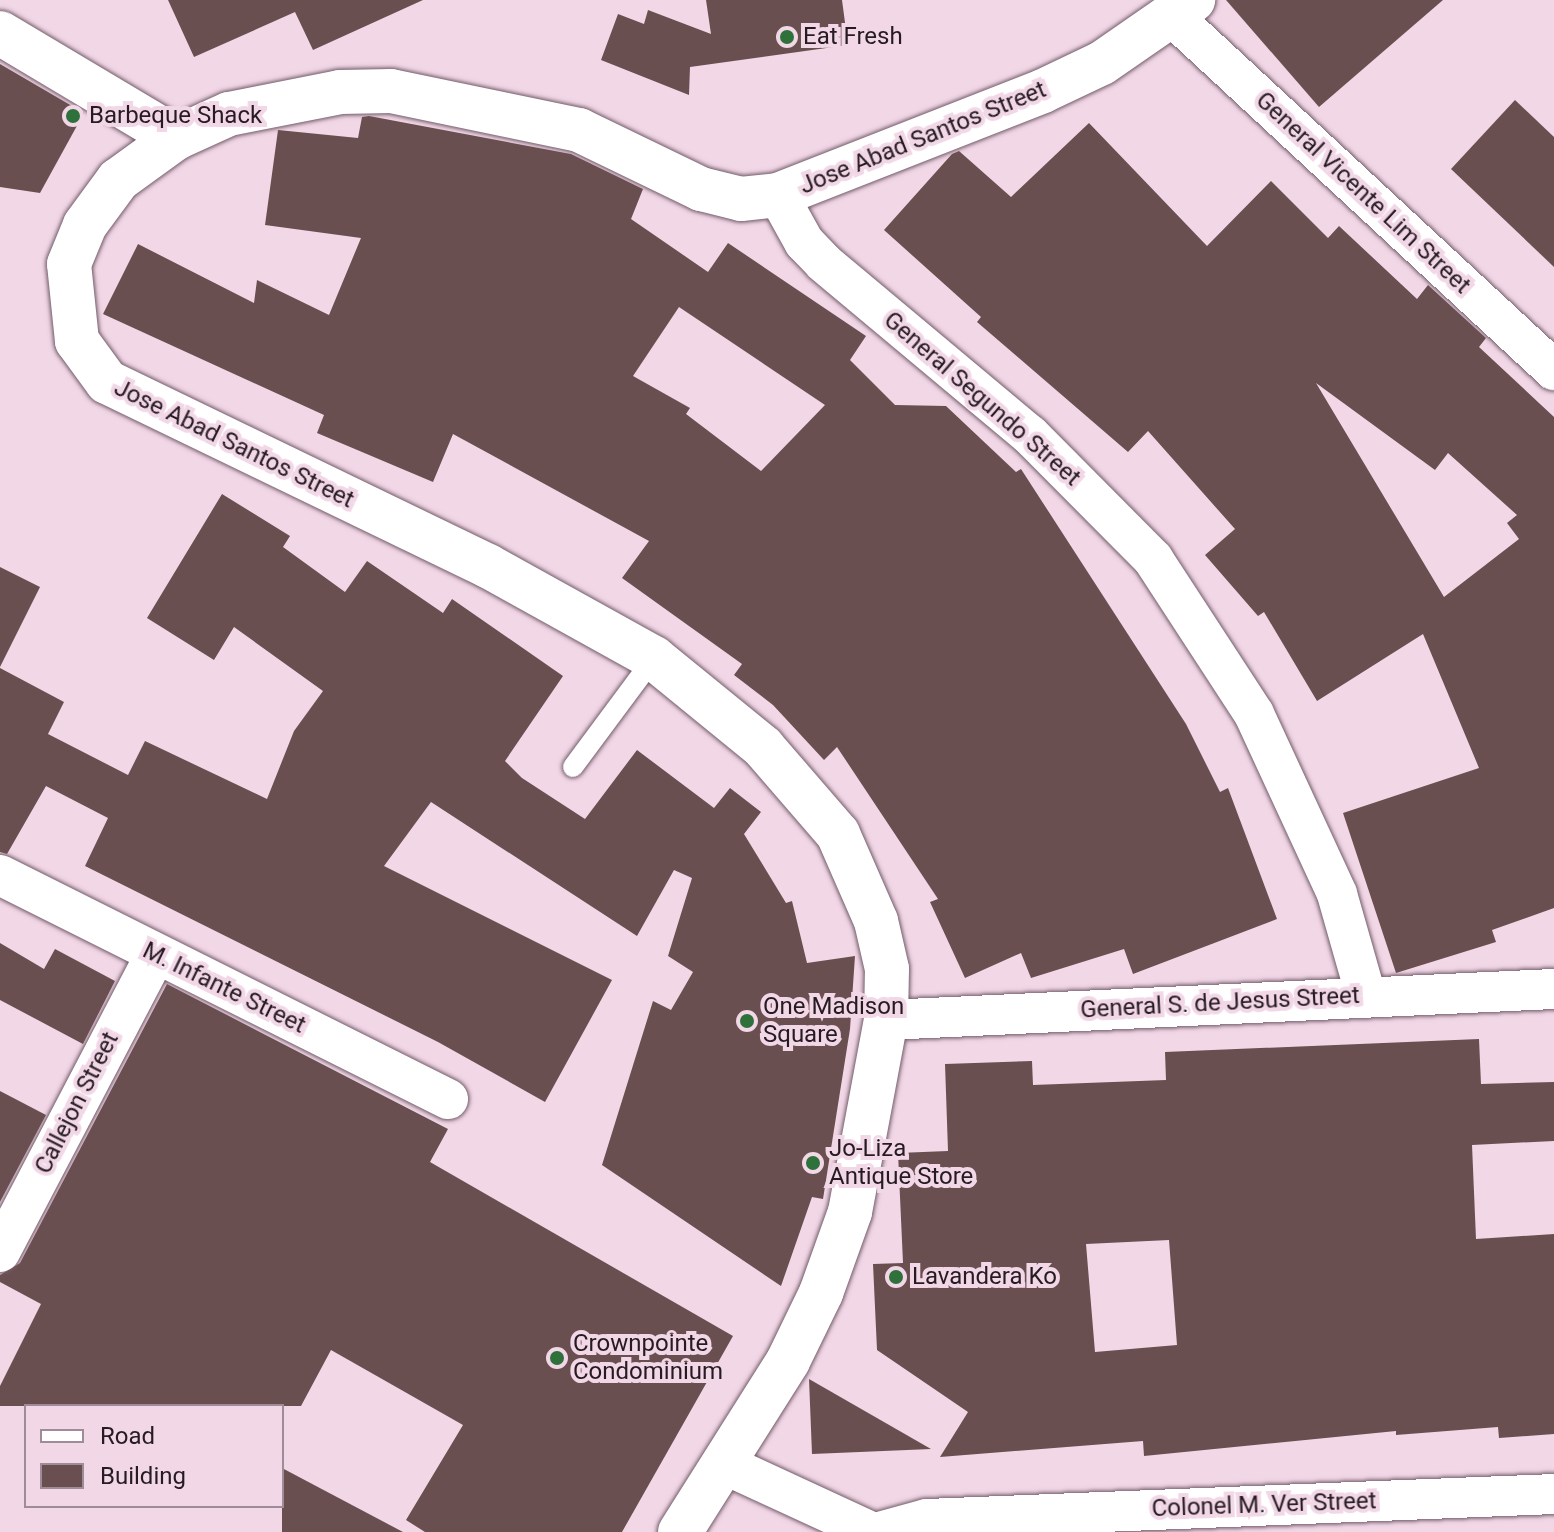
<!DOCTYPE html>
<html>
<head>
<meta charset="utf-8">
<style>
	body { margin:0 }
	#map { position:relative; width:1554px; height:1532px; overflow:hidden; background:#f2d7e7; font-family:Roboto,sans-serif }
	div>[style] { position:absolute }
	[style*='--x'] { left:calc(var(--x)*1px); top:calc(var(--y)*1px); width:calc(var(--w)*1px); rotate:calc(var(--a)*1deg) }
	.building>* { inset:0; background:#6a4f50 }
	.roads { filter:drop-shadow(0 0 2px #725b68) drop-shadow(0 0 2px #725b68) }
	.lane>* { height:20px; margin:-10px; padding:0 10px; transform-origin:10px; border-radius:10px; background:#fff }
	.street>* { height:40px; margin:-20px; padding:0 20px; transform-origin:20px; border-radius:20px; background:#fff }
	.secondary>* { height:44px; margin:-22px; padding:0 22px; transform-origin:22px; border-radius:22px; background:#fff }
	.dots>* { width:22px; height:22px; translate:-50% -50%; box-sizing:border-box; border:4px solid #f2d7e7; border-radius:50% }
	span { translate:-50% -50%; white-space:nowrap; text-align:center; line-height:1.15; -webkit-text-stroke:8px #f2d7e7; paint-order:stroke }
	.poi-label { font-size:24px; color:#251b21 }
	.left { translate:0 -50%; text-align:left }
	.street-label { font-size:24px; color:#251b21 }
	.legend { position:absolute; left:24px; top:1404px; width:260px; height:104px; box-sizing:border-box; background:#f2d7e7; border:2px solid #a08c98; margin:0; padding:10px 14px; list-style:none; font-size:24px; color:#251b21 }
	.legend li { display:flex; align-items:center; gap:16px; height:40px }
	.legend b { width:40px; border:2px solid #a08c98 }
</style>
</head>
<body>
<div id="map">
	<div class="building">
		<div style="clip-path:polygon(168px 0,423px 0,313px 50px,295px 12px,194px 57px)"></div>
		<div style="clip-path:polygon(706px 0,842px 0,848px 45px,690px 67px,689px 95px,601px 60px,618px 14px,644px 24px,648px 10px,711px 34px)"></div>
		<div style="clip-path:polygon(1226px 0,1443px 0,1319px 107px)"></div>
		<div style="clip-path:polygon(0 64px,84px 113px,40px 193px,0 187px)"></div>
		<div style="clip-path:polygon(1515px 100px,1554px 137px,1554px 267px,1451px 169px)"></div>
		<div style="clip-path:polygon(evenodd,369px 116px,571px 154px,643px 189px,631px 219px,708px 272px,728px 243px,866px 336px,850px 360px,895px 405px,946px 406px,1016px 472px,1021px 469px,1186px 724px,1220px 792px,1228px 788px,1277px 919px,1133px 974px,1124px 949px,1031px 978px,1021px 953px,965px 978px,930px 902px,938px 899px,837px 747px,824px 760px,773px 705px,734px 675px,742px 664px,622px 578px,649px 541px,453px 434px,433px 482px,317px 433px,324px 415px,103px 314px,138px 244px,254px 303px,257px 280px,329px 315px,361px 238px,265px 225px,278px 130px,358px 138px,362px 117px,369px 116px,679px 307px,825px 405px,761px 471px,686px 414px,690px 408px,633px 376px,679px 307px)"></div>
		<div style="clip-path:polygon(evenodd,1089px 123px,1207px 246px,1271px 181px,1328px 238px,1339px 226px,1417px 299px,1428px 285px,1486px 338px,1479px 347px,1554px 417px,1554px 908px,1492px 930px,1496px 942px,1396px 973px,1343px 813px,1479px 768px,1423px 634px,1317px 701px,1264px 612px,1258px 616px,1205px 555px,1235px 529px,1148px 431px,1128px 452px,977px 322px,981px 317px,884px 230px,952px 154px,959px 151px,1011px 197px,1089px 123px,1316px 383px,1435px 470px,1448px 453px,1517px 515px,1507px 523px,1519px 539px,1444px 597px,1316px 383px)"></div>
		<div style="clip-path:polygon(222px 494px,290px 536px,283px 547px,345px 592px,367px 561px,443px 613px,452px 599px,563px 676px,505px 761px,522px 778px,585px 819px,637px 750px,714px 808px,730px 788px,761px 812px,744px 834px,786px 903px,792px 901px,807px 963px,855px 956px,850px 1029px,823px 1199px,812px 1197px,781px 1286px,602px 1165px,653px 1001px,671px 1010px,693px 972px,668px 956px,692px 878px,674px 870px,637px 936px,431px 802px,384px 866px,612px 980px,545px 1102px,438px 1042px,85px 866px,108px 818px,46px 786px,7px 854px,0 852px,0 668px,64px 702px,48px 734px,128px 775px,145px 741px,267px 799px,294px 731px,323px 691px,234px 627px,214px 660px,147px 618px)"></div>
		<div style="clip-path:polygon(0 567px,40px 587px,0 667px)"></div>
		<div style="clip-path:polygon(0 943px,44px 969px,55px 949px,115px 981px,83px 1044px,0 1000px)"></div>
		<div style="clip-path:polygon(167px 984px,448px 1129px,430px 1162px,733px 1336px,622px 1532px,425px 1532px,406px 1520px,463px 1425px,331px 1350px,301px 1406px,0 1406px,0 1386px,41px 1304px,0 1282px,0 1275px,20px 1263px)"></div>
		<div style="clip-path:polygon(evenodd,1479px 1039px,1481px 1084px,1554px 1082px,1554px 1141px,1472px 1145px,1476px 1239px,1554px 1234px,1554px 1434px,1499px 1438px,1498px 1427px,1396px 1435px,1396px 1431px,1144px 1456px,1143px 1441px,940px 1457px,968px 1412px,877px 1350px,873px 1264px,903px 1263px,898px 1153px,948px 1151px,945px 1064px,1032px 1061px,1033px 1085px,1166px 1080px,1165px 1052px,1479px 1039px,1169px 1240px,1177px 1345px,1095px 1352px,1086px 1244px,1169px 1240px)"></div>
		<div style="clip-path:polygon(0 1091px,46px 1115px,0 1202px)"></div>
		<div style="clip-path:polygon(809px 1379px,931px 1449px,812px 1454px)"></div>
		<div style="clip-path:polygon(282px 1468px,403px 1532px,282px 1532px)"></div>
	</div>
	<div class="roads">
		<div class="lane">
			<div style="--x:573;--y:767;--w:136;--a:-53.4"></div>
		</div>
		<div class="street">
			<div style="--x:1172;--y:16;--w:521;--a:42.82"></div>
			<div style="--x:778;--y:195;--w:54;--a:61"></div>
			<div style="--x:804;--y:242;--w:29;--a:46"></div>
			<div style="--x:824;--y:263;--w:268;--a:39.9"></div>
			<div style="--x:1030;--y:435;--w:175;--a:45.2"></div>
			<div style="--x:1153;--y:559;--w:185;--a:56.9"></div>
			<div style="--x:1254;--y:714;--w:198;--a:65.2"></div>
			<div style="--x:1337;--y:894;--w:106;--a:74.1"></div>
			<div style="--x:0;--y:875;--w:501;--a:26.57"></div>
			<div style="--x:886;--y:1020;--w:669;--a:-2.66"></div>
			<div style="--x:0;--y:1252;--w:335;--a:-62.4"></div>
			<div style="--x:724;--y:1464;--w:162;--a:24.8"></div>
			<div style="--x:879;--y:1532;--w:50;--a:-15.2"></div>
			<div style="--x:927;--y:1519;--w:627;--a:-2.28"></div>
		</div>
		<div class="secondary">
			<div style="--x:0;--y:33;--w:205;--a:30.8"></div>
			<div style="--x:680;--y:1532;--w:202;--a:-57.7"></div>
			<div style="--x:788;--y:1361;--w:76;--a:-64.1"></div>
			<div style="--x:821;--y:1293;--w:86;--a:-70.3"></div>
			<div style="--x:850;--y:1212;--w:195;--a:-79.4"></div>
			<div style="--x:886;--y:1020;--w:51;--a:-88.9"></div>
			<div style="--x:887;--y:969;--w:49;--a:-102.9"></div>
			<div style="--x:876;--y:921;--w:95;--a:-113.6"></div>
			<div style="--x:838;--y:834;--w:115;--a:-130.8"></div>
			<div style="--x:763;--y:747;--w:141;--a:-140.8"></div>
			<div style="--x:654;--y:658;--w:190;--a:-151"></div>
			<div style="--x:488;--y:566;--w:423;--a:-154.2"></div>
			<div style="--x:107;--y:382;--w:51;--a:-126.2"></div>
			<div style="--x:77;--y:341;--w:77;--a:-95.9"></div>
			<div style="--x:69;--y:264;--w:42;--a:-67.7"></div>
			<div style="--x:85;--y:225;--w:56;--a:-53.7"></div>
			<div style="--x:118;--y:180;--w:72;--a:-35.9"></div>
			<div style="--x:176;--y:138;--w:58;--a:-24.4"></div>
			<div style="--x:229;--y:114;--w:113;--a:-11.2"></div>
			<div style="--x:340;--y:92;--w:51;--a:-1.1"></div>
			<div style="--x:391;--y:91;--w:192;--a:11.7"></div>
			<div style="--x:579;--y:130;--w:136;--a:25.8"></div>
			<div style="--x:701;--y:189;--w:41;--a:14"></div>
			<div style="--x:741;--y:199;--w:37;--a:-6"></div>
			<div style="--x:778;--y:195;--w:285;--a:-21.4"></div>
			<div style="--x:1043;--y:91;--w:65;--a:-25.4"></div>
			<div style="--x:1102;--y:63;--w:111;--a:-34.7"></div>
		</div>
	</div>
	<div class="dots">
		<div style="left:787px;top:37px;background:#2e713b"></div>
		<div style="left:73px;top:116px;background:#2e713b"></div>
		<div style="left:747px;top:1021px;background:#2e713b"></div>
		<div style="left:813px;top:1163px;background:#2e713b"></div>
		<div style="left:896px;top:1277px;background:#2e713b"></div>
		<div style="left:557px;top:1358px;background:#2e713b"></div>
	</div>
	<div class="poi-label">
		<span class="left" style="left:803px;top:37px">Eat Fresh</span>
		<span class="left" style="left:89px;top:116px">Barbeque Shack</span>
		<span class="left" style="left:763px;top:1021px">One Madison<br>Square</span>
		<span class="left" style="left:829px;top:1163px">Jo-Liza<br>Antique Store</span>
		<span class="left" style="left:912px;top:1277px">Lavandera Ko</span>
		<span class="left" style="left:573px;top:1358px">Crownpointe<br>Condominium</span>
	</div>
	<div class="street-label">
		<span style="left:923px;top:138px;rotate:-22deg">Jose Abad Santos Street</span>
		<span style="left:1363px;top:193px;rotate:43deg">General Vicente Lim Street</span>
		<span style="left:982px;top:399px;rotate:41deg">General Segundo Street</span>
		<span style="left:234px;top:444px;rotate:26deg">Jose Abad Santos Street</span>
		<span style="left:224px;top:988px;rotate:26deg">M. Infante Street</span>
		<span style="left:1220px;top:1003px;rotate:-3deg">General S. de Jesus Street</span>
		<span style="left:77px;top:1103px;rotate:-63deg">Callejon Street</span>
		<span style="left:1264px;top:1505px;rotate:-2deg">Colonel M. Ver Street</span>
	</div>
	<ul class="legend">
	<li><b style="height:10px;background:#fff"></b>Road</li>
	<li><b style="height:22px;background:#6a4f50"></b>Building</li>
	</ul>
</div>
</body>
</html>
